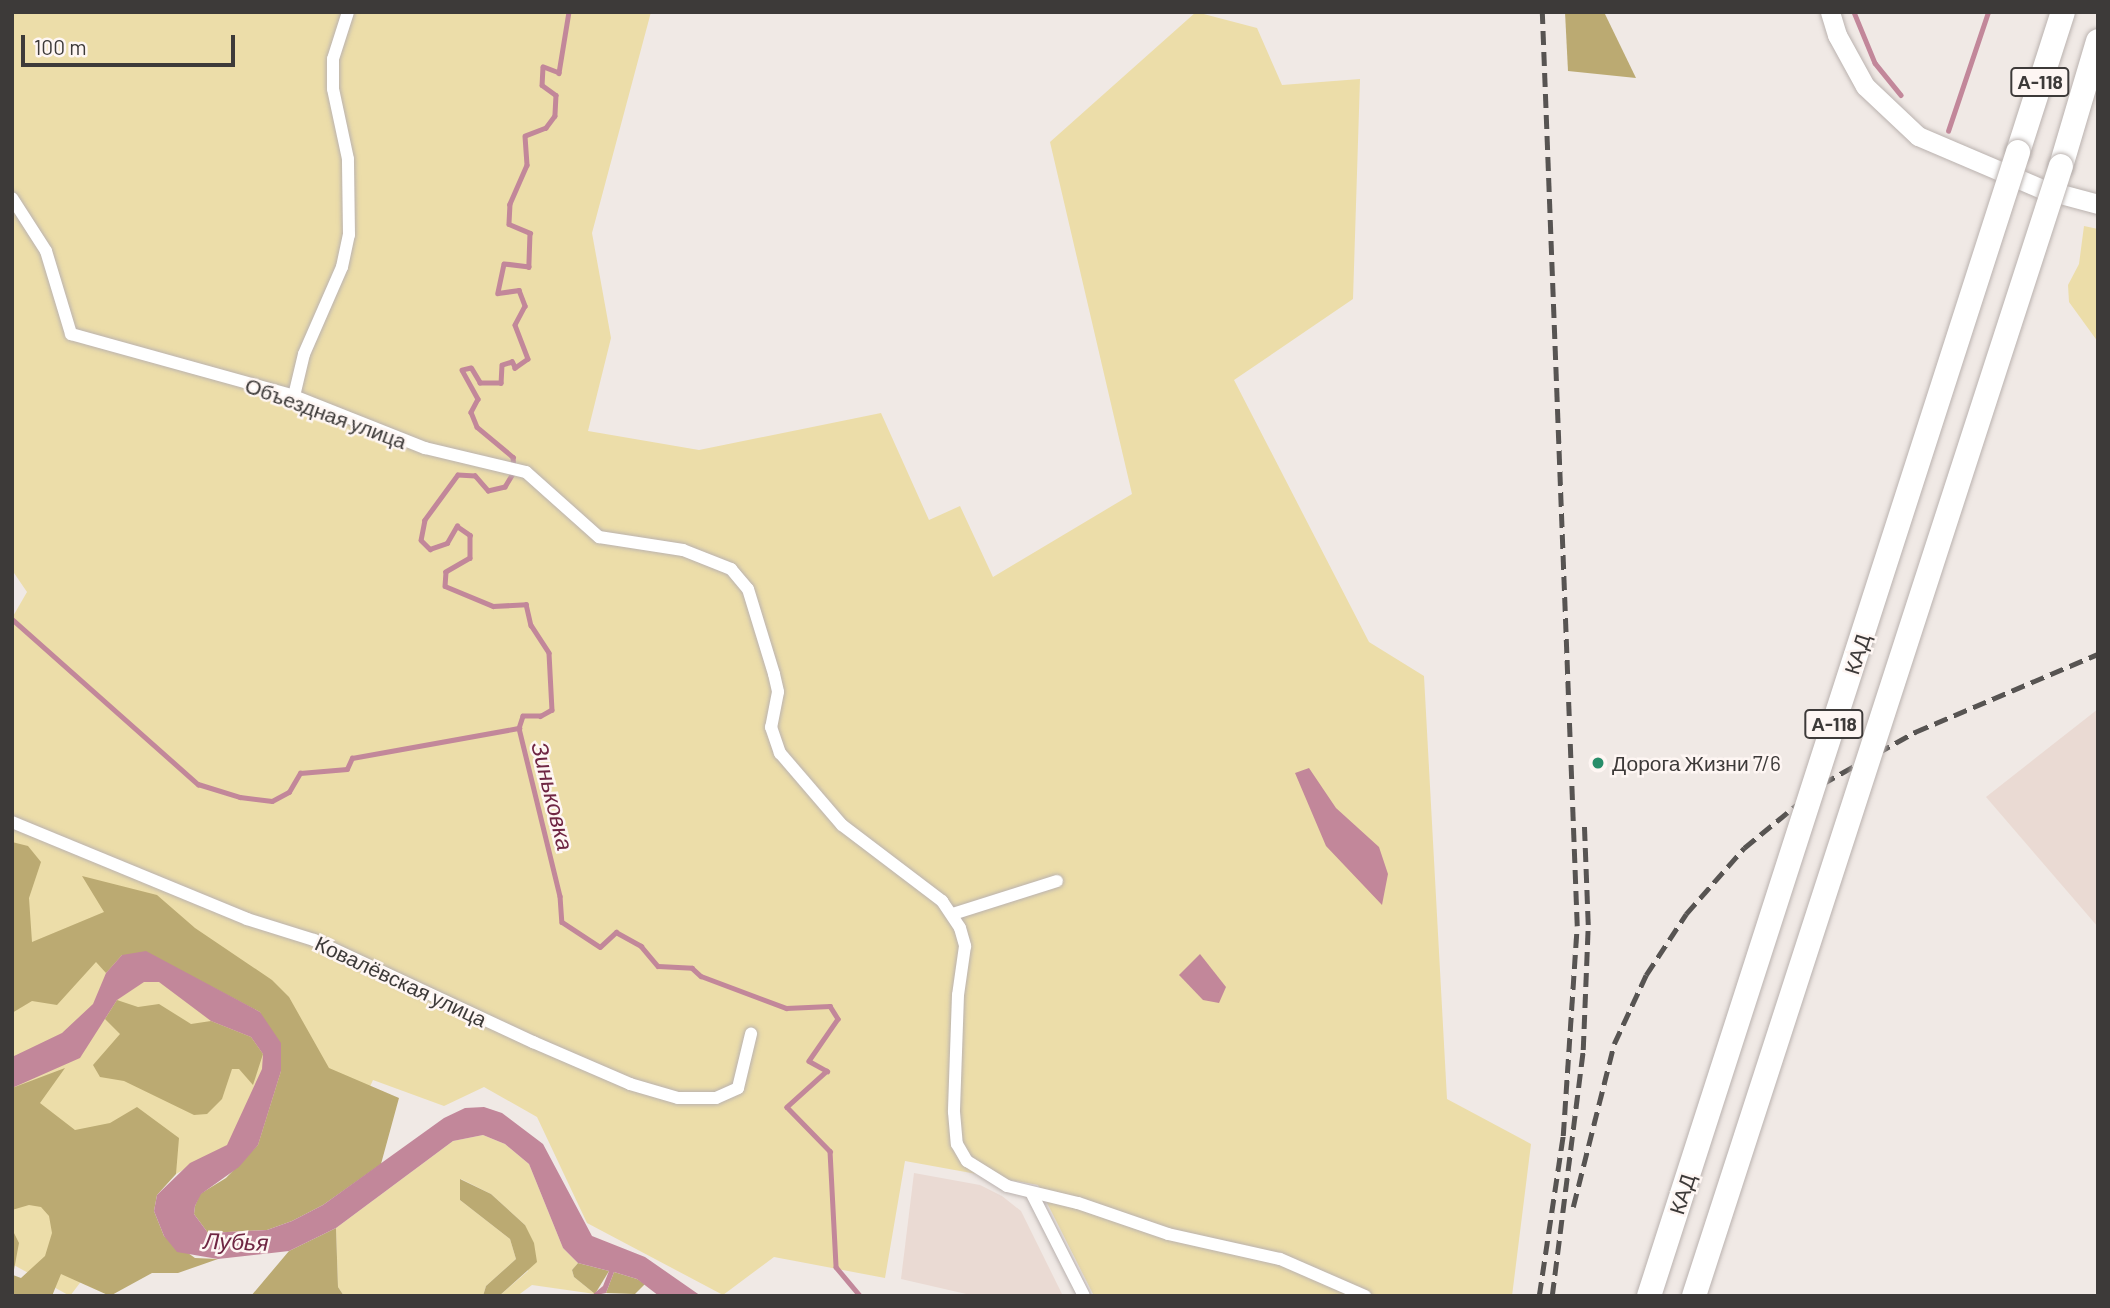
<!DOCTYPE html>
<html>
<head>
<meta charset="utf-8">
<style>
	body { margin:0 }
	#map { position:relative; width:2110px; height:1308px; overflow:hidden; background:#f0e9e5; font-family:Barlow,sans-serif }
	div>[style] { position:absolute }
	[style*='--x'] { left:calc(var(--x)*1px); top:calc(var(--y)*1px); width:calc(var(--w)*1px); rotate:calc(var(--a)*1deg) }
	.built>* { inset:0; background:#eadad3 }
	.green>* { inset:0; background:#ecdda9 }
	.forest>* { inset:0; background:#bbaa72 }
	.water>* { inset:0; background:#c2879a }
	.stream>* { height:4.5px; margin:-2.25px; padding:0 2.25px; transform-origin:2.25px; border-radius:2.25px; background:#c2879a }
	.roads { filter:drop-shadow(0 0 2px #bab2af) drop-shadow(0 0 2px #bab2af) }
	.street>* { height:12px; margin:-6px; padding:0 6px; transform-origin:6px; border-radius:6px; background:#fff }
	.secondary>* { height:19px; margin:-9.5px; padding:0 9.5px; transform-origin:9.5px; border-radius:9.5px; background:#fff }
	.highway>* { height:24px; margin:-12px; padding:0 12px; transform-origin:12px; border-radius:12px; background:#fff }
	.rail>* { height:4.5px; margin-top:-2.25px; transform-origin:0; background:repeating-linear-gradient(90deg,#575452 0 14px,transparent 0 21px) }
	.bridges { filter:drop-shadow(0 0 2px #bab2af) drop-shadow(0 0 2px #bab2af) }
	.highway-bridge>* { height:24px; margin:-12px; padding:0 12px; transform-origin:12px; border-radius:12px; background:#fff }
	.dots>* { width:19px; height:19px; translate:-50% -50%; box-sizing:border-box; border:4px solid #fef6f3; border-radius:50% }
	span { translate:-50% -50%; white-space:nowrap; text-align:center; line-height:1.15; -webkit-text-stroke:5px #fef6f3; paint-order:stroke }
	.shield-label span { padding:2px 5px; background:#fef6f3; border:2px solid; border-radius:5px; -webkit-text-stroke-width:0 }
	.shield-label { font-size:19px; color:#3d3a39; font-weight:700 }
	.street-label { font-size:21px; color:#3d3a39 }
	.poi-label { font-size:21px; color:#3d3a39 }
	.left { translate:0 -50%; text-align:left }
	.water-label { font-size:23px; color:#6f2643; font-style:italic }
	.frame { position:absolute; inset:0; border:14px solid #3d3a39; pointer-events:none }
	.scale { position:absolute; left:21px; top:35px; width:214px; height:32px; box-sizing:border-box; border:4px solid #3d3a39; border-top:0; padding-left:9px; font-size:21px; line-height:24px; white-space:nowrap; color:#3d3a39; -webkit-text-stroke:5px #fef6f3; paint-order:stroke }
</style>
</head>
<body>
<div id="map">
	<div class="built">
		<div style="clip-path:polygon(2098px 709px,2098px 927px,1986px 797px)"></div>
		<div style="clip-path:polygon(914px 1173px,980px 1185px,1002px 1196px,1021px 1211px,1063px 1296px,975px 1296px,901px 1279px)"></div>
	</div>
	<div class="green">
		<div style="clip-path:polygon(12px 12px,651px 12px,592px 233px,611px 338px,588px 431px,699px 450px,881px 413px,929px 520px,960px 506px,993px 577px,1132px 494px,1050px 142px,1196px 12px,1257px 28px,1282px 85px,1360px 79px,1353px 299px,1234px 380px,1369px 642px,1424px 676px,1447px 1099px,1531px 1144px,1512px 1296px,1094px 1296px,1038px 1185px,905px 1161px,885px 1278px,774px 1257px,723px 1295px,587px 1223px,537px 1117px,484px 1087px,444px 1106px,373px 1080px,333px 1168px,220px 1149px,176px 1174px,176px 1156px,70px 1296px,12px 1264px,12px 618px,27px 592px,12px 570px)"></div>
		<div style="clip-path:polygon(2084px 226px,2098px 229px,2098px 342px,2069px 302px,2068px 285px,2079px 264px)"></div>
		<div style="clip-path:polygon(483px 1135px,505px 1144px,529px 1164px,563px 1248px,578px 1263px,572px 1270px,574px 1277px,595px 1294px,532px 1285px,517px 1296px,499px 1296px,528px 1271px,525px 1225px,491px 1194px,461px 1179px,460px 1200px,510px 1239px,516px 1259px,486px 1286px,483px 1296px,344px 1296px,338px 1287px,336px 1228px,453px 1141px)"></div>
	</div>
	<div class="forest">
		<div style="clip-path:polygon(1565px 12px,1604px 12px,1636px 78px,1568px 71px)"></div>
		<div style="clip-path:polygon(12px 842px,28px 846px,41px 862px,29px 898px,32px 942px,104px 912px,82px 876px,157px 895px,195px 928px,272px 980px,289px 997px,329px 1068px,399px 1098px,381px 1164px,323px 1205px,292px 1221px,267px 1230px,208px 1233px,194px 1214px,195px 1206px,200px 1194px,226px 1178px,258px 1145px,281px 1071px,260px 1012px,195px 978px,122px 955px,106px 973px,96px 962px,57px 1005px,32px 1001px,12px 1013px)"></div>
		<div style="clip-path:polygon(117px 1000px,138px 1007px,159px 1004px,191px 1024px,211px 1021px,251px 1037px,263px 1054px,253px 1085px,239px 1069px,232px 1069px,222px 1099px,207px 1114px,194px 1115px,124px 1081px,100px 1077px,93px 1065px,120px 1034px,105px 1019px)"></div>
		<div style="clip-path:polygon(65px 1068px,40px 1103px,75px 1130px,110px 1123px,137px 1107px,179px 1138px,176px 1174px,157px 1195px,154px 1211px,164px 1236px,195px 1258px,218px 1259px,178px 1273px,152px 1273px,110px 1296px,61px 1274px,52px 1296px,12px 1296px,12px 1229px,19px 1243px,13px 1275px,21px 1278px,45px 1256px,52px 1233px,49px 1216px,41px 1207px,29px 1205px,12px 1210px,12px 1088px)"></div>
		<div style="clip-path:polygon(460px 1179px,491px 1194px,525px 1225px,534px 1243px,537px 1262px,499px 1296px,483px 1296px,486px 1286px,516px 1259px,510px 1239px,460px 1200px)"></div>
		<div style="clip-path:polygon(336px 1228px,338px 1287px,344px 1296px,251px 1296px,289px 1251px)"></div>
		<div style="clip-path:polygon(578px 1263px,609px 1271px,595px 1294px,574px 1277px,572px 1270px)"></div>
		<div style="clip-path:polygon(614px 1272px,637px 1279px,645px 1284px,635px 1294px,606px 1293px)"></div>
	</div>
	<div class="water">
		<div style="clip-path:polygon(1309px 768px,1336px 808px,1379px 847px,1388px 874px,1382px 905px,1326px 846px,1295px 773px)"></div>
		<div style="clip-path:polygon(146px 951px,260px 1012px,281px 1043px,281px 1071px,258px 1145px,239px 1167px,201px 1194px,195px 1206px,194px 1214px,208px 1233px,267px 1230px,292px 1221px,323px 1205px,444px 1118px,465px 1108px,484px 1107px,502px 1113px,543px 1144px,592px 1236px,645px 1257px,701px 1296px,659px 1296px,637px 1279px,614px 1272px,606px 1293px,591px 1296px,603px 1286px,609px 1271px,578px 1263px,563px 1248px,529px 1164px,505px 1144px,483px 1135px,453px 1141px,336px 1228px,289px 1251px,218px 1259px,177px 1252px,164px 1236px,154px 1211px,157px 1195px,190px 1163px,227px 1145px,262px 1069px,263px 1054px,251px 1037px,211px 1021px,159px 982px,144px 982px,117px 1000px,80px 1058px,12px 1088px,12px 1057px,62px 1033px,93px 1004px,106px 973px,122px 955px)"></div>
		<div style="clip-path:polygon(1200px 954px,1226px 987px,1219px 1003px,1203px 1000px,1179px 975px)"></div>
	</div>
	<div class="stream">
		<div style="--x:569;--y:12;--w:62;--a:99.3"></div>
		<div style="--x:559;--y:73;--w:17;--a:-159"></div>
		<div style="--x:543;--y:67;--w:18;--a:93"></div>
		<div style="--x:542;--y:85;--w:17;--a:36"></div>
		<div style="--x:556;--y:95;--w:21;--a:93"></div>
		<div style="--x:555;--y:116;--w:15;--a:127"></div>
		<div style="--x:546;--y:128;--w:22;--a:159"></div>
		<div style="--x:525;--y:136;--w:29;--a:86"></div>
		<div style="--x:527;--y:165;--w:43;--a:113.6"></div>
		<div style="--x:510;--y:204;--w:20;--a:93"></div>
		<div style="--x:509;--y:224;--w:23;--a:23"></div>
		<div style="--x:530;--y:233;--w:34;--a:92"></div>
		<div style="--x:529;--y:267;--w:25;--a:-173"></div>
		<div style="--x:504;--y:264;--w:30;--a:102"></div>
		<div style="--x:498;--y:293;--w:21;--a:-8"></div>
		<div style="--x:519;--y:290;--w:17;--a:69"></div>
		<div style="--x:525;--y:306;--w:21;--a:118"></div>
		<div style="--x:515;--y:325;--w:36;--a:69"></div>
		<div style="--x:528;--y:359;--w:16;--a:145"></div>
		<div style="--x:515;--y:368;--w:7;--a:-117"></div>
		<div style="--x:512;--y:362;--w:10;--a:163"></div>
		<div style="--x:502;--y:365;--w:18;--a:93"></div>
		<div style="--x:501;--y:383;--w:21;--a:180"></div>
		<div style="--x:480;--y:383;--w:17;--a:-121"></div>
		<div style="--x:471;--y:368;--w:9;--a:167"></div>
		<div style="--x:462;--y:370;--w:33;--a:61"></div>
		<div style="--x:478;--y:399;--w:15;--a:118"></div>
		<div style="--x:471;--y:412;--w:16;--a:68"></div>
		<div style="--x:477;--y:427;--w:47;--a:39.8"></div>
		<div style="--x:513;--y:457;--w:15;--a:86"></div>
		<div style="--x:514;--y:472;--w:17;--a:121"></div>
		<div style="--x:505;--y:487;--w:17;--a:167"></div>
		<div style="--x:488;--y:491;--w:20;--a:-131"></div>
		<div style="--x:475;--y:476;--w:17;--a:-177"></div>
		<div style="--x:458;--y:475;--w:56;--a:126.3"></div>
		<div style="--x:425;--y:520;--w:20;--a:101"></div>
		<div style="--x:421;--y:540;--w:13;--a:45"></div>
		<div style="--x:430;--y:549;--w:18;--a:-19"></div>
		<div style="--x:447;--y:543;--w:20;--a:-60"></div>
		<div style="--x:457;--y:526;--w:16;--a:35"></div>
		<div style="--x:470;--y:535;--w:23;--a:90"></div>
		<div style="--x:470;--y:558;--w:28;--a:150"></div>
		<div style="--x:446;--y:572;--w:14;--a:94"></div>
		<div style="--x:445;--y:586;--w:52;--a:22.6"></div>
		<div style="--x:493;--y:606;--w:33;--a:-3"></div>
		<div style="--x:526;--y:604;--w:22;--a:77"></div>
		<div style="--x:531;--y:625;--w:33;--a:57"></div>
		<div style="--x:549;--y:653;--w:57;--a:87"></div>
		<div style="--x:552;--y:710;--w:13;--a:151"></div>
		<div style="--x:541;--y:716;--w:18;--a:180"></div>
		<div style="--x:523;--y:716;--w:13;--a:108"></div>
		<div style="--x:519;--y:728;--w:173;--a:76.3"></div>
		<div style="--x:560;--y:896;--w:26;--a:86"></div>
		<div style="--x:562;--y:922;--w:45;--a:33.3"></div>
		<div style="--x:600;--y:947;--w:22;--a:-43"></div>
		<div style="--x:616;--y:932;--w:29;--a:29"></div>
		<div style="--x:641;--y:946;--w:26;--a:50"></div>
		<div style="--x:658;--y:966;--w:34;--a:3"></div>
		<div style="--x:692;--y:968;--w:12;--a:42"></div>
		<div style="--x:701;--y:976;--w:91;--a:20.6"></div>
		<div style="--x:786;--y:1008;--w:44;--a:-2.6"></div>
		<div style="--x:830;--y:1006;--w:15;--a:58"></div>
		<div style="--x:838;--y:1019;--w:51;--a:124.6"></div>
		<div style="--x:809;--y:1061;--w:21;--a:29"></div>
		<div style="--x:827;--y:1071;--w:54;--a:138"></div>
		<div style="--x:787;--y:1107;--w:62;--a:45.7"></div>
		<div style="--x:830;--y:1151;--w:116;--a:87"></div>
		<div style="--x:836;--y:1267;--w:38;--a:50"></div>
		<div style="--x:1854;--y:12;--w:55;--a:67.6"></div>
		<div style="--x:1875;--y:63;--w:41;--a:50.9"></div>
		<div style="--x:1948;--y:131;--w:126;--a:-71.4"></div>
		<div style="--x:12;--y:619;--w:249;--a:41.6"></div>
		<div style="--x:198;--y:784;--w:44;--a:17.2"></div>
		<div style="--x:240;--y:797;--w:32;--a:7"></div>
		<div style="--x:272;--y:801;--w:19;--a:-28"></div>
		<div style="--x:289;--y:792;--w:22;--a:-60"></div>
		<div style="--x:300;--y:773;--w:47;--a:-4.9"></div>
		<div style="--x:347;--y:769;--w:12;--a:-66"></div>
		<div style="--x:352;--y:758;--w:170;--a:-10.2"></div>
	</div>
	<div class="roads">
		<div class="street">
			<div style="--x:12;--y:198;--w:63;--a:57.3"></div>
			<div style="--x:46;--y:251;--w:87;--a:73.2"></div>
			<div style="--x:71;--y:334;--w:231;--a:15.5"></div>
			<div style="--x:294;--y:396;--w:141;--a:21.7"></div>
			<div style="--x:425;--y:448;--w:104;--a:13.4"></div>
			<div style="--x:526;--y:472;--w:98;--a:41.7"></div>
			<div style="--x:599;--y:537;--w:85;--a:8.8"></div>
			<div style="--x:683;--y:550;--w:52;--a:21.6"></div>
			<div style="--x:731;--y:569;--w:26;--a:50"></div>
			<div style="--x:748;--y:589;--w:89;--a:73"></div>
			<div style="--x:774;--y:674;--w:18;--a:77"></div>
			<div style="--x:778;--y:692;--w:36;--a:101"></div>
			<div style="--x:771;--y:727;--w:28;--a:71"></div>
			<div style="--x:780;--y:753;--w:95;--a:49.3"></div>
			<div style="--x:842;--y:825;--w:126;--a:37.2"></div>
			<div style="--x:942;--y:901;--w:32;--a:56"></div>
			<div style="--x:960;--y:928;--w:19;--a:74"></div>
			<div style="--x:965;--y:946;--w:49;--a:98.1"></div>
			<div style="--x:958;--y:995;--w:117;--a:92"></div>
			<div style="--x:954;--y:1112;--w:32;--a:85"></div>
			<div style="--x:957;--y:1144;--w:20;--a:60"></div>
			<div style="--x:967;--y:1161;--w:47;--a:32"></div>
			<div style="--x:1007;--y:1186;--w:73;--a:13.5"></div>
			<div style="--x:1078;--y:1203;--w:95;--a:19"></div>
			<div style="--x:1168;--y:1234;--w:115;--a:12.6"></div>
			<div style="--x:1280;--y:1259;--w:93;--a:23.5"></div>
			<div style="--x:294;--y:396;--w:43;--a:-76.6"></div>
			<div style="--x:304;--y:354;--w:95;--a:-66.4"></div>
			<div style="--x:342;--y:267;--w:33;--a:-78"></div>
			<div style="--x:349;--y:235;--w:76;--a:-90.8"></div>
			<div style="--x:348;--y:159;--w:72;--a:-102.1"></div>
			<div style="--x:333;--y:89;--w:30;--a:-90"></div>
			<div style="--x:333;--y:59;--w:49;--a:-72.3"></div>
			<div style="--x:12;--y:822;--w:254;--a:22.4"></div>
			<div style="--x:247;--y:919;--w:70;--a:17.4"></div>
			<div style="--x:314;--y:940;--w:242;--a:25"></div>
			<div style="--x:533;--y:1042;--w:106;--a:23.4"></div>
			<div style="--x:630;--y:1084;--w:50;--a:16.3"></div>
			<div style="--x:678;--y:1098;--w:38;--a:0"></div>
			<div style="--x:716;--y:1098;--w:24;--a:-24"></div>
			<div style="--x:738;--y:1088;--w:56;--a:-76.5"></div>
			<div style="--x:953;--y:914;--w:109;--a:-17.6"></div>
			<div style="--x:1032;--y:1194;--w:114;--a:63"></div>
		</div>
		<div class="secondary">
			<div style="--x:1830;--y:12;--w:24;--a:73"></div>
			<div style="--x:1837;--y:35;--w:58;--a:61.2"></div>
			<div style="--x:1865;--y:86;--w:73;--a:43.3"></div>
			<div style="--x:1918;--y:136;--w:135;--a:23.1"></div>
			<div style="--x:2042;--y:189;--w:58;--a:15"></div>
		</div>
		<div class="highway">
			<div style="--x:2018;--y:152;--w:147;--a:-72.2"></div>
			<div style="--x:2061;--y:166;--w:130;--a:-73.5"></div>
		</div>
	</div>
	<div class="rail">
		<div style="--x:1573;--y:1207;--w:168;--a:-75.9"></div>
		<div style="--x:1614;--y:1044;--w:76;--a:-65.1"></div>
		<div style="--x:1646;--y:975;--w:73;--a:-56.7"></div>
		<div style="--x:1686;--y:914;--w:88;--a:-48.7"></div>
		<div style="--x:1744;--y:848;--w:101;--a:-39.4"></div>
		<div style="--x:1822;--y:784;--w:107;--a:-29.2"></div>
		<div style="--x:1915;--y:732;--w:199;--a:-23.1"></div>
		<div style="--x:1539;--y:1296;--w:162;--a:-81.5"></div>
		<div style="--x:1563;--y:1136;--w:210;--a:-86.2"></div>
		<div style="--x:1577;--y:926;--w:915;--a:-92.19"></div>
		<div style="--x:1552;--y:1296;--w:248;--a:-82.8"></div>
		<div style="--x:1583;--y:1050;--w:125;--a:-87.7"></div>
		<div style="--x:1588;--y:925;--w:103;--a:-92.2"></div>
	</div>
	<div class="bridges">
		<div class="highway-bridge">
			<div style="--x:1649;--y:1296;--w:1202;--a:-72.12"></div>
			<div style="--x:1694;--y:1296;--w:1188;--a:-72.01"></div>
		</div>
	</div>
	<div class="dots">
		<div style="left:1598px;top:763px;background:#288e6a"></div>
	</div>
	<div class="shield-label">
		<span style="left:2040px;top:82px">А-118</span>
		<span style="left:1834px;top:724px">А-118</span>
	</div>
	<div class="street-label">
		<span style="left:326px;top:413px;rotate:20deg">Объездная улица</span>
		<span style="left:1857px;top:654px;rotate:-72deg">КАД</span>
		<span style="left:401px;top:981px;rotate:25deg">Ковалёвская улица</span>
		<span style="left:1682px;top:1194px;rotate:-72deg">КАД</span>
	</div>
	<div class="poi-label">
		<span class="left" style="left:1612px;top:763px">Дорога Жизни 7/6</span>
	</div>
	<div class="water-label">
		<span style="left:553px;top:796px;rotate:76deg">Зиньковка</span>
		<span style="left:236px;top:1241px;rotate:2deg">Лубья</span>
	</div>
	<div class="frame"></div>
	<div class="scale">100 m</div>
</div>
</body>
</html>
